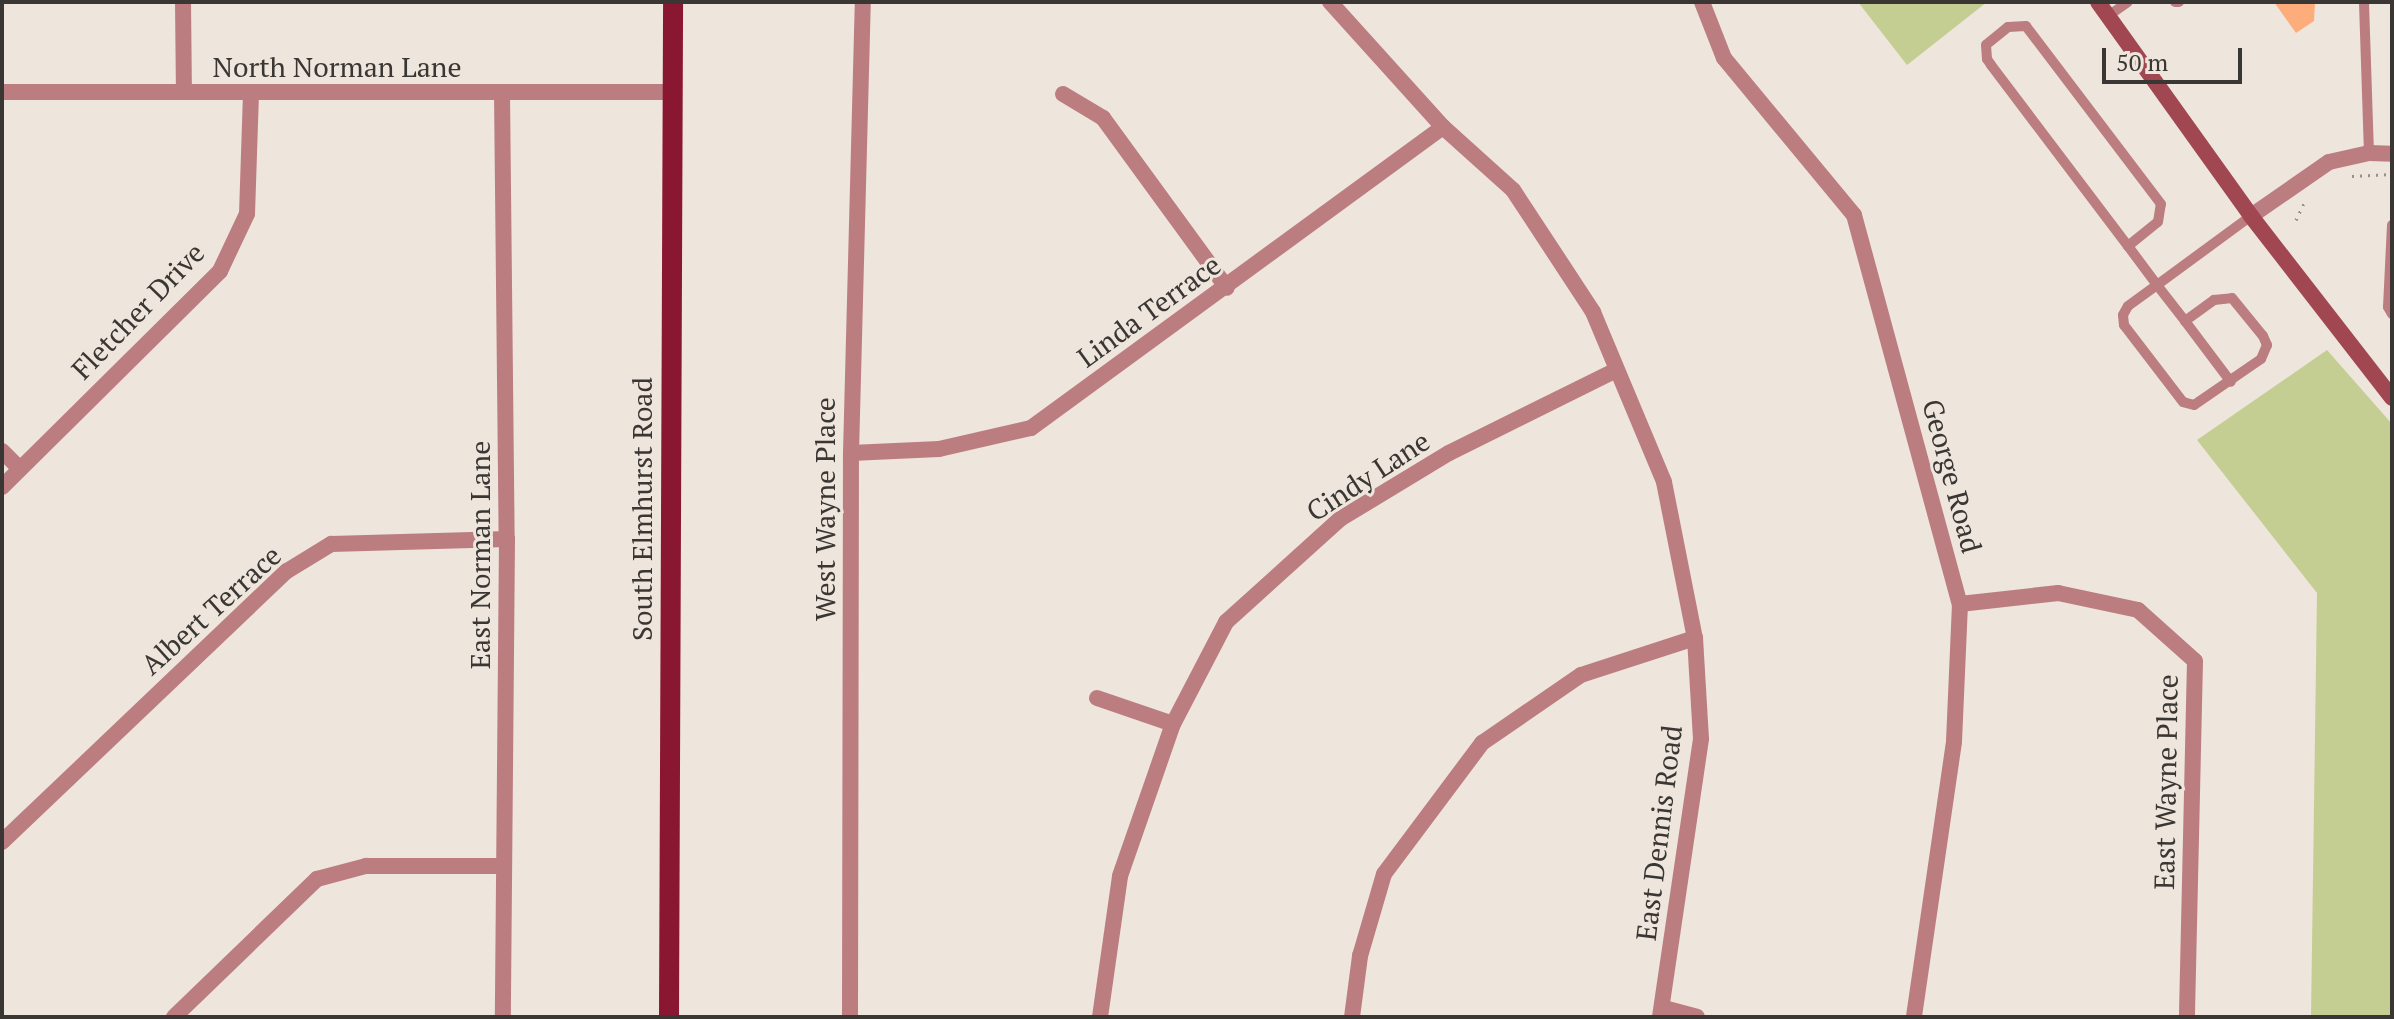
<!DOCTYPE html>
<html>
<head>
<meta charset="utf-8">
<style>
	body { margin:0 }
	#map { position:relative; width:2394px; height:1019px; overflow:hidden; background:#eee5dc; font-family:"PT Serif",serif }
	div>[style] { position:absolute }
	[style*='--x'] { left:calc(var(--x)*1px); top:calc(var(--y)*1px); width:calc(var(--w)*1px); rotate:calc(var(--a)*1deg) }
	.green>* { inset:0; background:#c4ce92 }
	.building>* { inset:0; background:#fdac7c }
	.path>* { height:3px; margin-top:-1.5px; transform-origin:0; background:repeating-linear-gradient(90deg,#97918b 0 2px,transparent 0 8px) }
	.service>* { height:10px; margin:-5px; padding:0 5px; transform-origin:5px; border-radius:5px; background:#bc7d81 }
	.minor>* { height:16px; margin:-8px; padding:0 8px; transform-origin:8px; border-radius:8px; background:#bc7d81 }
	.secondary>* { height:16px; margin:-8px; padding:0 8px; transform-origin:8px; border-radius:8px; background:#a14752 }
	.primary>* { height:20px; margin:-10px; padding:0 10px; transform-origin:10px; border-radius:10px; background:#8a1731 }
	span { translate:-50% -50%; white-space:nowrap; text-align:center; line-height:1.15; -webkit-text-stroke:6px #eee5dc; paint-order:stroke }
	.street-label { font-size:28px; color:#393633 }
	.frame { position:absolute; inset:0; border:4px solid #393633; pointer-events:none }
	.scale { position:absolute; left:2102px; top:48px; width:140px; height:36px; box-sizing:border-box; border:4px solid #393633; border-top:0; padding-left:10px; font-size:24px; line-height:28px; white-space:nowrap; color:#393633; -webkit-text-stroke:6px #eee5dc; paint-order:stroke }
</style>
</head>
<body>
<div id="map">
	<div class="green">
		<div style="clip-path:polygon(1858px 2px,1987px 2px,1907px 65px)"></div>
		<div style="clip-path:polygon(2327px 350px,2392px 424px,2392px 1017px,2311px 1017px,2317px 593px,2197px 440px)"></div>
	</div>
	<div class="building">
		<div style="clip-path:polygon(2274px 2px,2315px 2px,2314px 21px,2296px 33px)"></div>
	</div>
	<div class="path">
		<div style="--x:2352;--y:176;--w:40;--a:-2.9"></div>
		<div style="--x:2296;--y:220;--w:19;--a:-65"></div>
	</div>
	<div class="service">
		<div style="--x:2175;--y:2;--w:4;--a:0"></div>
		<div style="--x:2364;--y:3;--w:150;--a:88.1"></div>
		<div style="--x:2108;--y:16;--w:24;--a:-35"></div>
		<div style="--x:2392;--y:225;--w:82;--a:92.8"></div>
		<div style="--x:2388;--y:307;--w:8;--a:60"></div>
		<div style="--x:2128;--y:246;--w:38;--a:-39"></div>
		<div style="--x:2158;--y:222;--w:18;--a:-81"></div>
		<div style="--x:2161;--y:204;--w:223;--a:-127.2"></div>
		<div style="--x:2026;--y:26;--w:18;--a:177"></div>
		<div style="--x:2008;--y:27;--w:28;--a:141"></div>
		<div style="--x:1986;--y:45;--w:14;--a:86"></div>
		<div style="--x:1987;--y:59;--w:7;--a:56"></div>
		<div style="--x:1991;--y:65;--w:227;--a:52.9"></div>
		<div style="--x:2128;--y:246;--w:49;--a:53.4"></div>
		<div style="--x:2157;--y:285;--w:46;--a:52.1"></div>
		<div style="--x:2185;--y:321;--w:36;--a:-36"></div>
		<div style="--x:2214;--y:300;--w:18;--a:-6"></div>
		<div style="--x:2232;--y:298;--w:49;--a:50.8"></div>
		<div style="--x:2263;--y:336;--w:10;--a:66"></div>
		<div style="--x:2267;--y:345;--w:15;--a:113"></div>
		<div style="--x:2261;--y:359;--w:81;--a:145.5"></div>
		<div style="--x:2194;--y:405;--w:11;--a:-165"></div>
		<div style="--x:2183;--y:402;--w:97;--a:-127.5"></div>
		<div style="--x:2124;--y:325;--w:10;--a:-96"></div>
		<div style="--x:2123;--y:315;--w:10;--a:-61"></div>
		<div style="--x:2128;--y:306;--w:36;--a:-36"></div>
		<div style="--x:2157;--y:285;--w:117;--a:-36.3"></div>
		<div style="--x:2185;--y:321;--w:76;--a:53"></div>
	</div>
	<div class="minor">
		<div style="--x:183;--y:2;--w:90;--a:89.4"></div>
		<div style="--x:1330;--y:2;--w:169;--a:47.9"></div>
		<div style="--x:1443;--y:127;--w:94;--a:42"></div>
		<div style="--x:1513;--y:190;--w:146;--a:56.7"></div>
		<div style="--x:1593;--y:312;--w:184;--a:67.3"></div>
		<div style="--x:1664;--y:482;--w:159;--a:78.8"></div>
		<div style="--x:1695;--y:638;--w:101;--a:86.6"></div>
		<div style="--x:1701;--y:739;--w:281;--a:98.4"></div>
		<div style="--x:1702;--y:2;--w:60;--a:68.6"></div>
		<div style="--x:1724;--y:58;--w:204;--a:50.4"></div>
		<div style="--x:1854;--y:215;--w:403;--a:74.8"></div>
		<div style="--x:1960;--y:604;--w:138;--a:92.5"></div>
		<div style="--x:1954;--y:742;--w:278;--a:98.3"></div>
		<div style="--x:2;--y:92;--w:670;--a:0"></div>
		<div style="--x:502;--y:93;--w:446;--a:89.4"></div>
		<div style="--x:507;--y:539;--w:478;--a:90.5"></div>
		<div style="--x:1063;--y:94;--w:47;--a:31"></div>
		<div style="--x:1103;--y:118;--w:210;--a:53.9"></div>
		<div style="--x:2251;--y:216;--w:95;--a:-34.7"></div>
		<div style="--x:2329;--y:162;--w:41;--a:-12.7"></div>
		<div style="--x:2369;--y:153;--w:23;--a:2"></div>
		<div style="--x:2;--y:451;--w:25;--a:45"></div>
		<div style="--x:851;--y:453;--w:88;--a:-2.6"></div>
		<div style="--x:939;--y:449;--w:94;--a:-12.9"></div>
		<div style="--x:1031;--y:428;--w:510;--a:-36.15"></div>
		<div style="--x:2;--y:487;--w:307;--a:-44.7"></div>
		<div style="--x:220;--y:271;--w:63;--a:-64.7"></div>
		<div style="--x:247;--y:214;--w:122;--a:-88.1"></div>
		<div style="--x:1960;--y:604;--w:99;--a:-6.4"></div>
		<div style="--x:2058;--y:593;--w:82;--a:12"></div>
		<div style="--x:2138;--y:610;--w:76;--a:41.8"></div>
		<div style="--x:2195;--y:661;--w:356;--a:91.3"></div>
		<div style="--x:1097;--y:698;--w:80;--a:18.9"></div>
		<div style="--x:2;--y:842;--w:393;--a:-43.6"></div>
		<div style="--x:287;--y:571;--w:52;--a:-31.5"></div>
		<div style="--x:331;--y:544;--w:176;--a:-1.6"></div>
		<div style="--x:1664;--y:1008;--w:34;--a:15"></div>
		<div style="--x:174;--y:1017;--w:199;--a:-44"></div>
		<div style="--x:317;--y:879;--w:51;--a:-14.9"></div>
		<div style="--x:366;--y:866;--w:138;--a:0"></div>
		<div style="--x:850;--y:1017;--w:564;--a:-89.9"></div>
		<div style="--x:851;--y:453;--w:451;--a:-88.5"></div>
		<div style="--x:1100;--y:1017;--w:142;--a:-81.9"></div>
		<div style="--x:1120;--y:876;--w:161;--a:-70.8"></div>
		<div style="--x:1173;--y:724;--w:115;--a:-62.5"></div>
		<div style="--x:1226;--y:622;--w:154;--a:-42.1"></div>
		<div style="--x:1340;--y:519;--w:127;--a:-31.2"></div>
		<div style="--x:1449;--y:453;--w:186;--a:-26.4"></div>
		<div style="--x:1352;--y:1017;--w:62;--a:-82.5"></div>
		<div style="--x:1360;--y:956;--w:85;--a:-73.7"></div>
		<div style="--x:1384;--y:874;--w:164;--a:-53.2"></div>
		<div style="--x:1482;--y:743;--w:120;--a:-34.5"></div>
		<div style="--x:1581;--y:675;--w:120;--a:-18"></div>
	</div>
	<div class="secondary">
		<div style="--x:2098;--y:2;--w:263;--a:54.4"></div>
		<div style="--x:2251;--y:216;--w:230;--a:52.2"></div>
	</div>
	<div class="primary">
		<div style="--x:669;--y:1017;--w:1015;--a:-89.77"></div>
	</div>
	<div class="street-label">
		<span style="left:337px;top:67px">North Norman Lane</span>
		<span style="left:138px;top:311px;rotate:-46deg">Fletcher Drive</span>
		<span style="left:1149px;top:311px;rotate:-36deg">Linda Terrace</span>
		<span style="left:1368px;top:476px;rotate:-33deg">Cindy Lane</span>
		<span style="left:1952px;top:476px;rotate:75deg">George Road</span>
		<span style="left:642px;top:509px;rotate:-90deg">South Elmhurst Road</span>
		<span style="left:825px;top:509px;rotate:-90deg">West Wayne Place</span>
		<span style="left:480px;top:555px;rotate:-90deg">East Norman Lane</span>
		<span style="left:211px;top:610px;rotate:-42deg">Albert Terrace</span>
		<span style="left:2166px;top:782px;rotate:-89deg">East Wayne Place</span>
		<span style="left:1659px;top:833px;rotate:-83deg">East Dennis Road</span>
	</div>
	<div class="frame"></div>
	<div class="scale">50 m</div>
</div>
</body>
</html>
